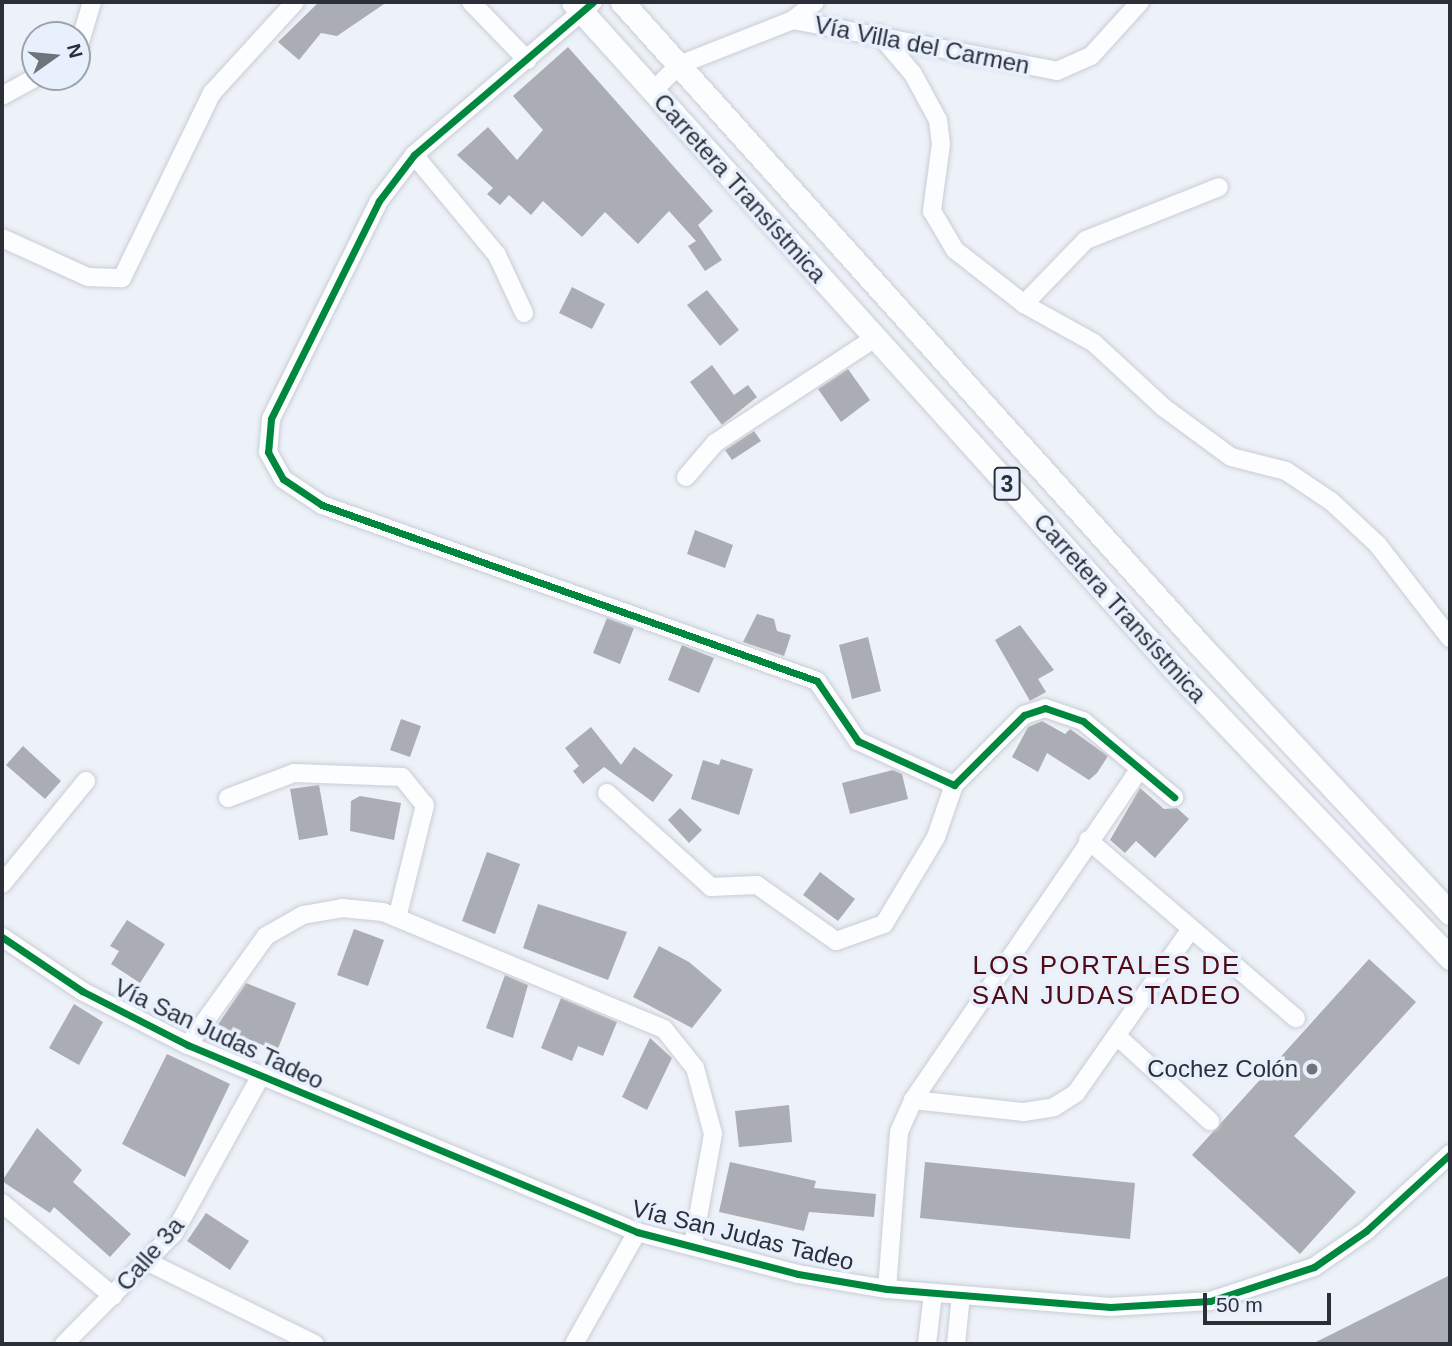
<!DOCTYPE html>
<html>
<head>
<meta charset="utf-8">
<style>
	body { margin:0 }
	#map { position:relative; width:1452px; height:1346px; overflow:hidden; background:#edf1f8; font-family:Helvetica,sans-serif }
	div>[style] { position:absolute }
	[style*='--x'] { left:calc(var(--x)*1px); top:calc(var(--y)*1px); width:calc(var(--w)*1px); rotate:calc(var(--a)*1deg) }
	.building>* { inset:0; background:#abadb4 }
	.roads { filter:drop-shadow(0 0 2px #c9cdd4) drop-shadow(0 0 2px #c9cdd4) }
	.minor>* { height:18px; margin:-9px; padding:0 9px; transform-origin:9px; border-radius:9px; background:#fcfdfe }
	.major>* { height:23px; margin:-11.5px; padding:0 11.5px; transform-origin:11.5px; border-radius:11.5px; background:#fcfdfe }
	.cycleway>* { height:7px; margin:-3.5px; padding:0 3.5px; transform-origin:3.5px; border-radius:3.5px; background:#00873e }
	.dots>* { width:19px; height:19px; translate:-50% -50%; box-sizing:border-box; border:4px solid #e8f0fd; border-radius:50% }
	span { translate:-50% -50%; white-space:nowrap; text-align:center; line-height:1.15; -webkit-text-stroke:7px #e8f0fd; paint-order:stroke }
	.shield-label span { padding:2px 5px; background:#e8f0fd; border:2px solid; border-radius:5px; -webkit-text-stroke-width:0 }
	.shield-label { font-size:23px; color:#2b3038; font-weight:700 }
	.street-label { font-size:24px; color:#2b3038 }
	.poi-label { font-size:24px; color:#2b3038 }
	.right { translate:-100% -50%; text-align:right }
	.neighbourhood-label { font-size:26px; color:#500b12; letter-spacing:2px }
	.frame { position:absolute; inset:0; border:4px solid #2b3038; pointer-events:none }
	.north { position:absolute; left:21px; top:21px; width:70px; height:70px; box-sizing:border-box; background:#e8f0fd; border:2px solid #9ca3ae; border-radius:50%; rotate:75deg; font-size:19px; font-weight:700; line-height:28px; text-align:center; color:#2b3038 }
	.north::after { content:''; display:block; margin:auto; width:24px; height:32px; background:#6f747b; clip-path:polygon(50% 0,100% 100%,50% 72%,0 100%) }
	.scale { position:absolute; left:1203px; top:1293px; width:128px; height:32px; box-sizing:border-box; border:4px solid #2b3038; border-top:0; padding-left:9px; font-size:21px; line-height:24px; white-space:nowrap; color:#2b3038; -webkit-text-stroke:5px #e8f0fd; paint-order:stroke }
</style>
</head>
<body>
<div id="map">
	<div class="building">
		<div style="clip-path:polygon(319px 2px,387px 2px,337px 36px,321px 33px,299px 60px,278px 42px)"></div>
		<div style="clip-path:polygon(568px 47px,713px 211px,698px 225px,722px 260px,705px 271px,688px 246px,696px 241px,669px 211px,638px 244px,605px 212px,582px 237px,543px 201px,531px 215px,509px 195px,500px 205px,487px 194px,493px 188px,457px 155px,488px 127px,517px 160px,543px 130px,513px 96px)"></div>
		<div style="clip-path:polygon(572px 287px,605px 304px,592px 329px,559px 313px)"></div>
		<div style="clip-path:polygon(707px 290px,739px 330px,720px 346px,687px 305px)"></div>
		<div style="clip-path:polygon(712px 365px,734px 395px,748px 385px,757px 397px,722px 425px,690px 382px)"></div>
		<div style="clip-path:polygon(848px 369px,870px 400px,841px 422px,818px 389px)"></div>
		<div style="clip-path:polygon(754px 431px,761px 441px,732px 460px,725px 450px)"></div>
		<div style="clip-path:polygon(695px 530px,733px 545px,725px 568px,687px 554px)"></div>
		<div style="clip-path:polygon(757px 614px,774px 619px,777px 631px,791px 635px,784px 656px,743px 642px)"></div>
		<div style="clip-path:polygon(607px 618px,634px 628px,620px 664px,593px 653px)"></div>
		<div style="clip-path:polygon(1020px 625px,1054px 670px,1038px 679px,1046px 692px,1030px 701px,995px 640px)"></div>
		<div style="clip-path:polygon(868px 637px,881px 691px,852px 699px,839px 645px)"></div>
		<div style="clip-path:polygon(682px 645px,714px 658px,699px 693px,668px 680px)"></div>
		<div style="clip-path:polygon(401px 719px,421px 726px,410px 757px,390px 750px)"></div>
		<div style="clip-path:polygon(1042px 721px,1065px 734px,1070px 729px,1108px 756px,1097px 773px,1089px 780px,1047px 753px,1038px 772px,1012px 757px,1028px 727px)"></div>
		<div style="clip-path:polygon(591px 727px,621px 765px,634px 747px,673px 775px,653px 802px,604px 767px,583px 784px,573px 771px,579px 766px,565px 748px)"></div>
		<div style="clip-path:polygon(23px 746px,61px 781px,45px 799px,6px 765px)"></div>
		<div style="clip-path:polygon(721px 759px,753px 769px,739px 815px,691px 799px,703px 760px,719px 765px)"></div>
		<div style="clip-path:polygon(893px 770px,902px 774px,908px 799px,850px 814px,842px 783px)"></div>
		<div style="clip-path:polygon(319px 785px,328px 835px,299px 840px,290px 789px)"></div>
		<div style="clip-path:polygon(1140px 788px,1164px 809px,1177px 808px,1189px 819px,1155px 858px,1136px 841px,1125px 853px,1110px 840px)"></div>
		<div style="clip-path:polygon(360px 796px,401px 803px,394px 840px,350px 831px,351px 801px)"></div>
		<div style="clip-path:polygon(680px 808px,702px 830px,689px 843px,668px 820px)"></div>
		<div style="clip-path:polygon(487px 852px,520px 864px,495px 934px,462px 921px)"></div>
		<div style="clip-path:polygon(820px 872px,855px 899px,838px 921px,803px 895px)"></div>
		<div style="clip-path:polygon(538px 904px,627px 932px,608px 980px,523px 948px)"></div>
		<div style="clip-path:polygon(127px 920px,165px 944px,140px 983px,111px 964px,119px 951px,110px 946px)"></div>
		<div style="clip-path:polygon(354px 929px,384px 940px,368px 986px,337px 975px)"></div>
		<div style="clip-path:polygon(659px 946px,689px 962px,722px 990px,692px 1028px,633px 997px)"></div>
		<div style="clip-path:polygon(1369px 959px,1416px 1002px,1294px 1136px,1356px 1192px,1300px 1254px,1192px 1155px)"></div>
		<div style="clip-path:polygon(505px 975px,528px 985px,513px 1038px,486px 1028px)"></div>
		<div style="clip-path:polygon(246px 983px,296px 1003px,277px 1051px,217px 1026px)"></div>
		<div style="clip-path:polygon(561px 998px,617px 1022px,603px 1056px,578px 1046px,572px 1061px,541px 1048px)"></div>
		<div style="clip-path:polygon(74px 1004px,103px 1022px,79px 1065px,49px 1048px)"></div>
		<div style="clip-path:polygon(650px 1038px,672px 1058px,647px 1110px,622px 1097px)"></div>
		<div style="clip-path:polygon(167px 1054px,230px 1084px,185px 1177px,122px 1144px)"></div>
		<div style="clip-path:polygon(789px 1105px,792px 1142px,739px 1147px,735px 1111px)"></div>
		<div style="clip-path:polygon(37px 1128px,82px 1170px,73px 1182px,131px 1234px,110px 1257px,54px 1207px,50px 1213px,2px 1181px)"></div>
		<div style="clip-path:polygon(730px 1162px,816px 1181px,814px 1188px,876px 1194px,874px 1217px,809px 1212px,804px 1231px,719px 1212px)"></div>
		<div style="clip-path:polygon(925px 1162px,1135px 1183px,1130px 1239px,920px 1218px)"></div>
		<div style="clip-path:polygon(206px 1213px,249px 1241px,230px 1270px,187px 1241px)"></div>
		<div style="clip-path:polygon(1450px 1275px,1450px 1344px,1312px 1344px)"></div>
	</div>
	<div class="roads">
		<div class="minor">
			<div style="--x:471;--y:2;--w:81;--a:46"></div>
			<div style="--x:593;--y:2;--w:235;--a:139.5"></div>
			<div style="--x:414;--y:155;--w:58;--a:127.3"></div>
			<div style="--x:379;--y:201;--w:243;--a:116.4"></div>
			<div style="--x:271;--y:419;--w:33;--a:95"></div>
			<div style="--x:268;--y:452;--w:31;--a:61"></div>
			<div style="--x:283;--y:479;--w:47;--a:33.7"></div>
			<div style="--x:322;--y:505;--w:525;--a:19.57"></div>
			<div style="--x:817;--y:681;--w:73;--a:55.7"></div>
			<div style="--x:858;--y:741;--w:106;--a:24.6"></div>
			<div style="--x:954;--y:785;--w:99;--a:-45"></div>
			<div style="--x:1024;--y:715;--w:22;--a:-18"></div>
			<div style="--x:1045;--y:708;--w:40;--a:18.9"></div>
			<div style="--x:1083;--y:721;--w:119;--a:39.9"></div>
			<div style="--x:793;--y:20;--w:28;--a:-39"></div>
			<div style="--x:879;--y:34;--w:52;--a:49.6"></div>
			<div style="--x:913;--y:74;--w:52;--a:61.5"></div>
			<div style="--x:938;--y:120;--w:24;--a:83"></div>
			<div style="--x:941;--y:144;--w:68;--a:97.7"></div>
			<div style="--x:932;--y:211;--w:45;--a:59.5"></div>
			<div style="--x:955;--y:250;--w:88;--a:38"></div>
			<div style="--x:1024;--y:304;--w:80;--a:29.1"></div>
			<div style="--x:1094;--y:343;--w:94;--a:42.8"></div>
			<div style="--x:1163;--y:407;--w:84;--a:36.3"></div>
			<div style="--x:1231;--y:457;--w:57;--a:14.3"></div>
			<div style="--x:1286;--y:471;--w:55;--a:34"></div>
			<div style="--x:1332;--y:502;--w:63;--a:43.1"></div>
			<div style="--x:1378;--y:545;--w:118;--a:52.3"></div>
			<div style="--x:77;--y:52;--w:52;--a:-73.3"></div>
			<div style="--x:653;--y:91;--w:37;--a:-45"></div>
			<div style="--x:679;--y:65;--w:123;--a:-21.5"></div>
			<div style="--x:793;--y:20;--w:269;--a:10.9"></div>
			<div style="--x:1057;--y:71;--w:37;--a:-24"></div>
			<div style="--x:1091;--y:56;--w:73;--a:-47.8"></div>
			<div style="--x:2;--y:96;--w:39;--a:-29"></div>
			<div style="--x:414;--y:155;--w:130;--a:50.3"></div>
			<div style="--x:497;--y:255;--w:64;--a:65"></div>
			<div style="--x:2;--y:238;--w:94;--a:24.4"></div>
			<div style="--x:88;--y:277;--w:34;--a:2"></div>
			<div style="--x:122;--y:278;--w:206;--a:-64.1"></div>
			<div style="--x:212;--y:93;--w:123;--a:-47.6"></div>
			<div style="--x:1024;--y:304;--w:89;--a:-45.9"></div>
			<div style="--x:1086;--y:240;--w:143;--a:-21.7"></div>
			<div style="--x:686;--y:477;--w:45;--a:-49.5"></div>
			<div style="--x:715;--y:443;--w:191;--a:-33.3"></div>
			<div style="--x:607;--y:793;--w:140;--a:42.1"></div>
			<div style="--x:711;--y:887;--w:46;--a:-2.5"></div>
			<div style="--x:757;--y:885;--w:97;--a:35.3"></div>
			<div style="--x:836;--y:941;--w:51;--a:-19.5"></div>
			<div style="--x:884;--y:924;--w:101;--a:-59.1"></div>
			<div style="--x:936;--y:837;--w:55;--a:-70.9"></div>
			<div style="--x:228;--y:798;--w:71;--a:-20.7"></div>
			<div style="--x:294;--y:773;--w:108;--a:2.1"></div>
			<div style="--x:402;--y:777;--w:36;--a:51"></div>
			<div style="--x:425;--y:805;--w:116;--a:103.9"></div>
			<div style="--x:1088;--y:840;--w:274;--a:40.6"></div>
			<div style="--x:2;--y:884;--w:133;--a:-50.8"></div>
			<div style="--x:2;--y:937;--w:97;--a:34"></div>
			<div style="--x:82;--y:991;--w:119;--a:27"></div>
			<div style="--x:188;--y:1045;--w:486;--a:22.6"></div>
			<div style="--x:637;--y:1232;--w:166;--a:14.6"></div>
			<div style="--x:798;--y:1274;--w:90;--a:9.6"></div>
			<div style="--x:887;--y:1289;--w:224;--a:4.6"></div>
			<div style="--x:1110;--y:1307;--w:100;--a:-3.4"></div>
			<div style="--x:1210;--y:1301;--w:109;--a:-18.1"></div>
			<div style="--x:1314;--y:1267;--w:63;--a:-34.7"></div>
			<div style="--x:1366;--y:1231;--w:114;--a:-42.5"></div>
			<div style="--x:1118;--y:1037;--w:125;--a:42.4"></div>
			<div style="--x:188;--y:1045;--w:134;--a:-54.4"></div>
			<div style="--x:266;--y:936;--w:43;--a:-29.6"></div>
			<div style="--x:303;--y:915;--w:40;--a:-10"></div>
			<div style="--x:342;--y:908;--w:41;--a:5.6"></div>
			<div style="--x:383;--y:912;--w:304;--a:22.6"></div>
			<div style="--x:664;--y:1029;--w:50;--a:51.5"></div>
			<div style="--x:695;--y:1068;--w:68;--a:74.7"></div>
			<div style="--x:713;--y:1134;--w:113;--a:100.2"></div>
			<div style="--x:913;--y:1100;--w:112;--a:6.2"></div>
			<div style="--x:1024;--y:1112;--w:30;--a:-9"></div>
			<div style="--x:1054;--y:1107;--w:26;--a:-32"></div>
			<div style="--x:1076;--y:1093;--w:200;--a:-55"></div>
			<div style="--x:2;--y:1203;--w:145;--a:40"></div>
			<div style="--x:146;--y:1261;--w:188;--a:26.2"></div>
			<div style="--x:887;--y:1289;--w:157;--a:-85.6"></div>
			<div style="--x:899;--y:1132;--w:35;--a:-66"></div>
			<div style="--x:913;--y:1100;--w:402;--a:-55.6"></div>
			<div style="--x:64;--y:1344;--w:156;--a:-45.3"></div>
			<div style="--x:174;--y:1233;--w:178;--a:-61.1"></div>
			<div style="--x:574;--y:1344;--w:129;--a:-60.6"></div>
			<div style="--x:927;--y:1344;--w:51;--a:-83.3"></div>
			<div style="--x:956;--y:1344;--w:49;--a:-84.2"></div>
		</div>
		<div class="major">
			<div style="--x:573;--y:2;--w:898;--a:47.98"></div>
			<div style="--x:1174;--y:669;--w:400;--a:46.3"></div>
			<div style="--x:622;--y:2;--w:863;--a:48.05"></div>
			<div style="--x:1199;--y:644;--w:368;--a:47"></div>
		</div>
	</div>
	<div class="cycleway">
		<div style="--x:593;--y:2;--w:235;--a:139.5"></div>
		<div style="--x:414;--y:155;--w:58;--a:127.3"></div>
		<div style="--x:379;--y:201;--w:243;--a:116.4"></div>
		<div style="--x:271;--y:419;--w:33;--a:95"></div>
		<div style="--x:268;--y:452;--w:31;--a:61"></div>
		<div style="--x:283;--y:479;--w:47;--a:33.7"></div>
		<div style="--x:322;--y:505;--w:525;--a:19.57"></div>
		<div style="--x:817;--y:681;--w:73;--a:55.7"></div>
		<div style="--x:858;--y:741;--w:106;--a:24.6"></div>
		<div style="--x:954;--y:785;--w:99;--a:-45"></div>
		<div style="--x:1024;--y:715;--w:22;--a:-18"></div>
		<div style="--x:1045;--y:708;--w:40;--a:18.9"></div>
		<div style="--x:1083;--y:721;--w:119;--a:39.9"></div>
		<div style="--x:2;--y:937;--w:97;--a:34"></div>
		<div style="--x:82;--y:991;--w:119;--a:27"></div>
		<div style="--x:188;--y:1045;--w:486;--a:22.6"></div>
		<div style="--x:637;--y:1232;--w:166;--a:14.6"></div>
		<div style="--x:798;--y:1274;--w:90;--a:9.6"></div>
		<div style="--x:887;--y:1289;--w:224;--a:4.6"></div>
		<div style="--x:1110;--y:1307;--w:100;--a:-3.4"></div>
		<div style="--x:1210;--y:1301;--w:109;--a:-18.1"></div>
		<div style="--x:1314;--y:1267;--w:63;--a:-34.7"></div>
		<div style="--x:1366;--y:1231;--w:114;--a:-42.5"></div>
	</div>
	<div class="dots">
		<div style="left:1312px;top:1069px;background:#6f747b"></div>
	</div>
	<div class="shield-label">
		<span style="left:1007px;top:484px">3</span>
	</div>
	<div class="street-label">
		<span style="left:922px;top:45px;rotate:11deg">Vía Villa del Carmen</span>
		<span style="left:740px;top:188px;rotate:48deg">Carretera Transístmica</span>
		<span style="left:1120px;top:608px;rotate:48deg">Carretera Transístmica</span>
		<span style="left:219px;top:1034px;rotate:25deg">Vía San Judas Tadeo</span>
		<span style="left:743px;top:1235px;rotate:14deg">Vía San Judas Tadeo</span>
		<span style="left:150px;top:1254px;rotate:-49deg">Calle 3a</span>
	</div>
	<div class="poi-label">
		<span class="right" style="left:1298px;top:1069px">Cochez Colón</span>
	</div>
	<div class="neighbourhood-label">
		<span style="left:1107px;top:981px">LOS PORTALES DE<br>SAN JUDAS TADEO</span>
	</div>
	<div class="frame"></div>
	<div class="north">N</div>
	<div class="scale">50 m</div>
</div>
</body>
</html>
